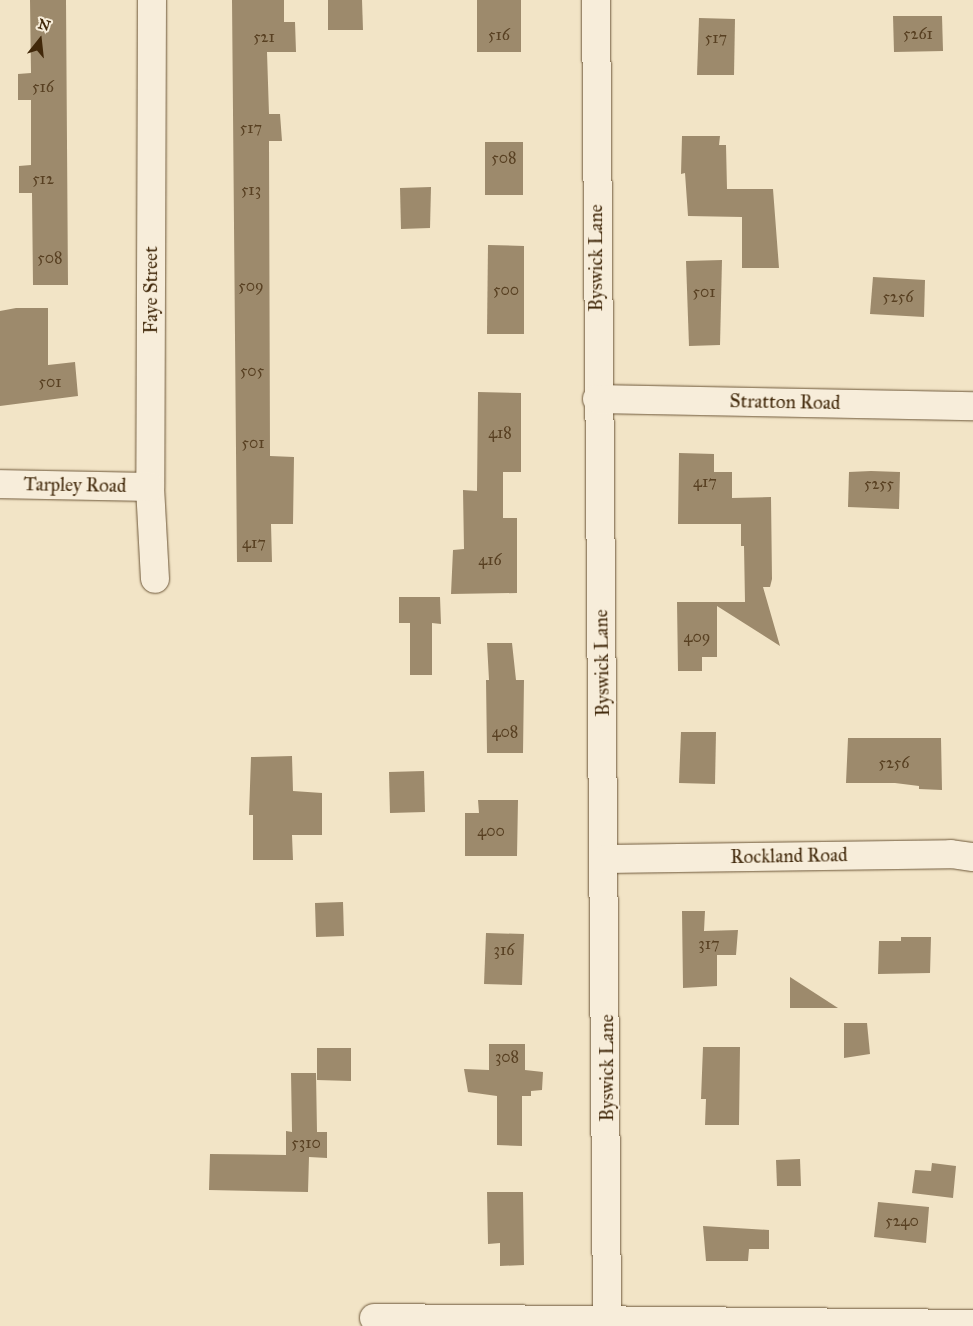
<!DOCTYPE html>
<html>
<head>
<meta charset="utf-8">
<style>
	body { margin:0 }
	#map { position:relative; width:973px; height:1326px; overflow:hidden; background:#f2e4c6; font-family:"IM FELL Great Primer",serif }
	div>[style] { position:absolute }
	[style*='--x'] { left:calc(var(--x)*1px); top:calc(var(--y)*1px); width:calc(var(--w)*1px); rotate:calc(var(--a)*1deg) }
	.building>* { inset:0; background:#9d8a6c }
	.roads { filter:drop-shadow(0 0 1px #6d5739) drop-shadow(0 0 1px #6d5739) }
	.minor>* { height:28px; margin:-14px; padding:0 14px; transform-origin:14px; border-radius:14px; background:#f7edda }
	span { translate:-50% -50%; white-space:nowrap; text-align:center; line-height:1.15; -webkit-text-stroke:4.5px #f7edda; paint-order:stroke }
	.number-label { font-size:16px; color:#584022 }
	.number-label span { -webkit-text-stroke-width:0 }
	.street-label { font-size:19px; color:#41280a }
	.north { position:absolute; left:15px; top:15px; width:50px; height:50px; -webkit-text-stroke:4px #f7edda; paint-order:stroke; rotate:16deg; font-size:14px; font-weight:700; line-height:20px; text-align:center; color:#41280a }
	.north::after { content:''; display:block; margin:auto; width:18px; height:22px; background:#41280a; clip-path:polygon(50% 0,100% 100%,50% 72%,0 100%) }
</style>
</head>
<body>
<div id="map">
	<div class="building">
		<div style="clip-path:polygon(30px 0,66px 0,68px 285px,33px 285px,32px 193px,19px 193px,19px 166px,31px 165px,31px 100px,18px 100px,18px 74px,31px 73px)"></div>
		<div style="clip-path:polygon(232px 0,284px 0,284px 22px,295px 22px,296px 52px,267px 52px,269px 114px,280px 114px,282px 141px,269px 141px,270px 456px,294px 457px,293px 524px,271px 524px,272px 562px,237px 562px)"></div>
		<div style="clip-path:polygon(328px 0,362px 0,363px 30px,328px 30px)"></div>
		<div style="clip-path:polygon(477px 0,521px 0,521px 52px,477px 52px)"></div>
		<div style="clip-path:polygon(893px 16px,942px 16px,943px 51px,894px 52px)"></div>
		<div style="clip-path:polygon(699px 18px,735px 19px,734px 75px,697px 75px)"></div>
		<div style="clip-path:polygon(682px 136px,720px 136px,719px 145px,726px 145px,727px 189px,773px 189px,779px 268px,742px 268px,742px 217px,688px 216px,685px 173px,681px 174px)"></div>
		<div style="clip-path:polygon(485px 142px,523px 142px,523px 195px,485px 195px)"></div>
		<div style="clip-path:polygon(431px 187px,430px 228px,401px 229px,400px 188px)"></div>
		<div style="clip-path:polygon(488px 245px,524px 246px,524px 334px,487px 334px)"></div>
		<div style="clip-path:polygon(722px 260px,720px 345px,689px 346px,686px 261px)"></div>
		<div style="clip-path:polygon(873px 277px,925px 280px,924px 317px,870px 314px)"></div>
		<div style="clip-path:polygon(16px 308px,48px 308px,48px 365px,75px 362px,78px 396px,0 406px,0 311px)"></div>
		<div style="clip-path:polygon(478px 392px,521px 393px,521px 472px,503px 472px,503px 518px,517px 518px,517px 593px,451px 594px,453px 550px,464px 549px,463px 490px,477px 491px)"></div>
		<div style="clip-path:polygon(679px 453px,714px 454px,714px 472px,732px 472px,732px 498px,771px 497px,772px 579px,770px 587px,763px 587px,780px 646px,717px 606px,717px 657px,702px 657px,702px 671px,678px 671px,677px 602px,745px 602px,744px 546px,741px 546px,741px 524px,678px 524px)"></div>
		<div style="clip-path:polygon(871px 471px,900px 472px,899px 509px,848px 507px,849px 472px)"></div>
		<div style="clip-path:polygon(399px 597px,440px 597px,441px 624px,432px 623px,432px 675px,410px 675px,410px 623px,399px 623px)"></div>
		<div style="clip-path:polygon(487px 643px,512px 643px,516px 680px,524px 680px,523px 753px,487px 753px,486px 680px,489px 680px)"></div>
		<div style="clip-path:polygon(681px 732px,716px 732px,715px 784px,679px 783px)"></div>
		<div style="clip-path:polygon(848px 738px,941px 738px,942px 790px,919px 789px,919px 786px,895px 783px,846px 783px)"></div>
		<div style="clip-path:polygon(292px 756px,293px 791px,322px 793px,322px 835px,292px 835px,293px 860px,253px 860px,253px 815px,249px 815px,251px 757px)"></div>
		<div style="clip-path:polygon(424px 771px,425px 812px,390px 813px,389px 772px)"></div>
		<div style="clip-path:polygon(478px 800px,518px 800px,517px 856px,465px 856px,465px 813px,479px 813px)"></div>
		<div style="clip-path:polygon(343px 902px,344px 936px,316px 937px,315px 903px)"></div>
		<div style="clip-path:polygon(682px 911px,705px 911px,704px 931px,738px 930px,736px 955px,717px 955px,717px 986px,683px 988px)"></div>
		<div style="clip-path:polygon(486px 933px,524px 934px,522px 985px,484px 984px)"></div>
		<div style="clip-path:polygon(901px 937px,931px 937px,930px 973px,878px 974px,879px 941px,901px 941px)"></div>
		<div style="clip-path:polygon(790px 977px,838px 1008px,790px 1008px)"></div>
		<div style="clip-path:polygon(844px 1023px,867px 1023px,870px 1054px,844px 1058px)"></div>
		<div style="clip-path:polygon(489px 1044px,525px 1044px,525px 1070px,543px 1072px,542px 1090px,531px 1091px,531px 1096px,522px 1096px,522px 1146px,497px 1145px,497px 1096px,468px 1092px,464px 1069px,489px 1070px)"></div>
		<div style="clip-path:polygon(703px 1047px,740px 1047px,739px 1125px,705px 1125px,706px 1099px,701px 1099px)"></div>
		<div style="clip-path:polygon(317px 1048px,351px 1048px,351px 1081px,317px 1080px)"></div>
		<div style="clip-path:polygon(291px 1073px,316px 1073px,317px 1132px,327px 1132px,327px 1158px,309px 1157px,308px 1192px,209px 1190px,210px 1154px,286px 1155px,286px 1131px,292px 1132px)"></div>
		<div style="clip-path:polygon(800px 1159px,801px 1186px,777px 1186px,776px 1160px)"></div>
		<div style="clip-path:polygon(932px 1163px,956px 1166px,953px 1198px,912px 1193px,915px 1170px,931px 1171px)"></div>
		<div style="clip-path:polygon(487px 1192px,523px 1192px,524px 1265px,500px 1266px,500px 1243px,488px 1244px)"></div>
		<div style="clip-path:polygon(878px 1202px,929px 1207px,926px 1243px,874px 1237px)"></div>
		<div style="clip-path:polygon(703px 1226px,769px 1230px,769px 1249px,749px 1249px,748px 1261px,706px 1261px)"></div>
	</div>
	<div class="roads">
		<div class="minor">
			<div style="--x:152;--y:0;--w:487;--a:90.2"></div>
			<div style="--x:150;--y:487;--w:92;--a:86.9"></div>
			<div style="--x:596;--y:0;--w:1326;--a:89.52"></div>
			<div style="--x:597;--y:399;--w:376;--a:1.1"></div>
			<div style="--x:0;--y:484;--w:150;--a:1.1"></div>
			<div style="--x:606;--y:859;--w:345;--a:-0.8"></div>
			<div style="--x:951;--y:854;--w:22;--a:8"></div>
			<div style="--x:374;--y:1318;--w:599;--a:0.57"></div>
		</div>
	</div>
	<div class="number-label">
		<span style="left:918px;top:34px">5261</span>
		<span style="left:499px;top:35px">516</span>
		<span style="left:264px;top:37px">521</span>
		<span style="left:716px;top:38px">517</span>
		<span style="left:43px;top:87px">516</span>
		<span style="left:251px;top:128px">517</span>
		<span style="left:504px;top:158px">508</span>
		<span style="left:43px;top:179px">512</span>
		<span style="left:251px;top:190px">513</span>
		<span style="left:50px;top:258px">508</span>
		<span style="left:251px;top:286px">509</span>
		<span style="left:506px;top:290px">500</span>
		<span style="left:704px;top:292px">501</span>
		<span style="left:898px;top:297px">5256</span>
		<span style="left:252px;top:371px">505</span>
		<span style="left:50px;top:382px">501</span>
		<span style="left:500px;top:433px">418</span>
		<span style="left:253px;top:443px">501</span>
		<span style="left:705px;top:482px">417</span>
		<span style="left:879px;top:484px">5255</span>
		<span style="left:254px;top:543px">417</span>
		<span style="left:490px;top:560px">416</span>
		<span style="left:697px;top:637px">409</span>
		<span style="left:505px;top:732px">408</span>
		<span style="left:894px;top:763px">5256</span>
		<span style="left:491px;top:831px">400</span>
		<span style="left:709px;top:944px">317</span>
		<span style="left:504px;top:950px">316</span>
		<span style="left:507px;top:1057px">308</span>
		<span style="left:306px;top:1143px">5310</span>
		<span style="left:902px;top:1221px">5240</span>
	</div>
	<div class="street-label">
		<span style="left:596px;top:258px;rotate:-90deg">Byswick Lane</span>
		<span style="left:151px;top:290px;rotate:-90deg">Faye Street</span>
		<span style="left:785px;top:402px;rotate:1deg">Stratton Road</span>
		<span style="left:75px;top:485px;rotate:1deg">Tarpley Road</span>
		<span style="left:602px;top:663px;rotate:-91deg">Byswick Lane</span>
		<span style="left:789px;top:856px;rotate:-1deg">Rockland Road</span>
		<span style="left:607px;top:1068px;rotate:-90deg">Byswick Lane</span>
	</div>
	<div class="north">N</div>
</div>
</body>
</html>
